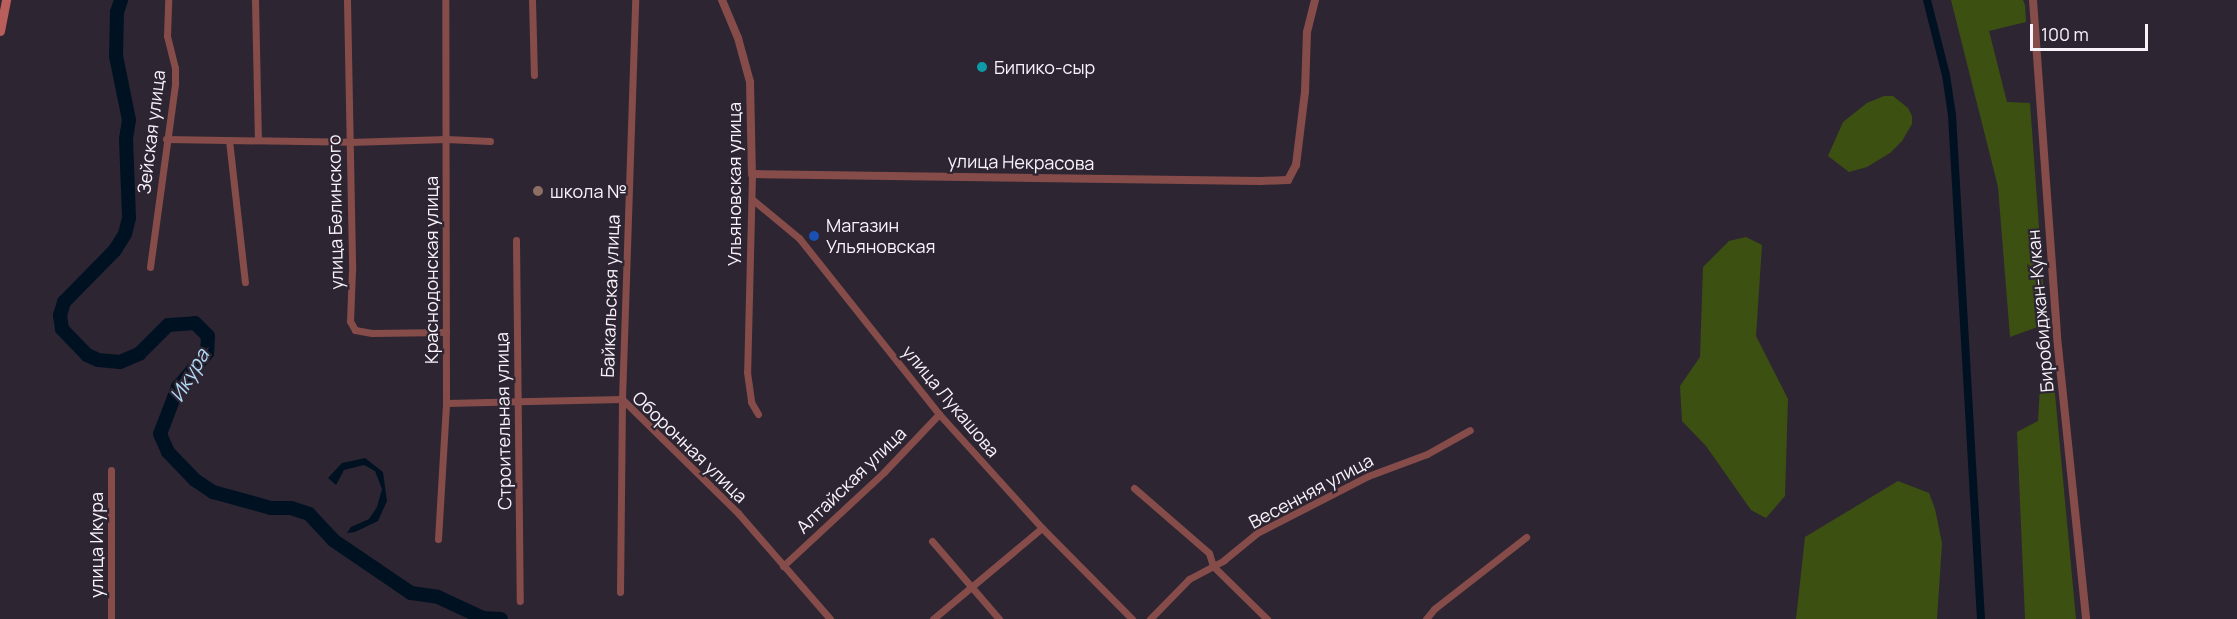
<!DOCTYPE html>
<html>
<head>
<meta charset="utf-8">
<style>
	body { margin:0 }
	#map { position:relative; width:2237px; height:619px; overflow:hidden; background:#2e2532; font-family:Manrope,sans-serif }
	div>[style] { position:absolute }
	[style*='--x'] { left:calc(var(--x)*1px); top:calc(var(--y)*1px); width:calc(var(--w)*1px); rotate:calc(var(--a)*1deg) }
	.green>* { inset:0; background:#3c5012 }
	.water>* { inset:0; background:#001222 }
	.canal>* { height:8px; margin:-4px; padding:0 4px; transform-origin:4px; border-radius:4px; background:#001222 }
	.river>* { height:14px; margin:-7px; padding:0 7px; transform-origin:7px; border-radius:7px; background:#001222 }
	.minor>* { height:7px; margin:-3.5px; padding:0 3.5px; transform-origin:3.5px; border-radius:3.5px; background:#864c4a }
	.tertiary>* { height:8px; margin:-4px; padding:0 4px; transform-origin:4px; border-radius:4px; background:#864c4a }
	.secondary>* { height:9px; margin:-4.5px; padding:0 4.5px; transform-origin:4.5px; border-radius:4.5px; background:#b95e5b }
	.dots>* { width:16px; height:16px; translate:-50% -50%; box-sizing:border-box; border:3px solid #2e2532; border-radius:50% }
	span { translate:-50% -50%; white-space:nowrap; text-align:center; line-height:1.15; -webkit-text-stroke:4.5px #2e2532; paint-order:stroke }
	.poi-label { font-size:18px; color:#f8f3fb }
	.left { translate:0 -50%; text-align:left }
	.street-label { font-size:18px; color:#f8f3fb }
	.water-label { font-size:20px; color:#b1d9f6; font-style:italic }
	.scale { position:absolute; left:2030px; top:24px; width:118px; height:27px; box-sizing:border-box; border:3px solid #f8f3fb; border-top:0; padding-left:8px; font-size:18px; line-height:21px; white-space:nowrap; color:#f8f3fb; -webkit-text-stroke:4px #2e2532; paint-order:stroke }
</style>
</head>
<body>
<div id="map">
	<div class="green">
		<div style="clip-path:polygon(1951px 0,2023px 0,2025px 5px,2026px 22px,1989px 31px,2007px 102px,2030px 103px,2046px 324px,2010px 337px,1998px 187px)"></div>
		<div style="clip-path:polygon(1884px 96px,1893px 96px,1908px 108px,1912px 116px,1912px 124px,1902px 141px,1890px 153px,1867px 167px,1849px 172px,1828px 156px,1843px 122px,1867px 103px)"></div>
		<div style="clip-path:polygon(1746px 237px,1762px 245px,1756px 336px,1788px 399px,1785px 496px,1766px 518px,1751px 510px,1706px 446px,1682px 421px,1680px 386px,1700px 357px,1703px 267px,1729px 241px)"></div>
		<div style="clip-path:polygon(2054px 383px,2076px 619px,2025px 619px,2017px 432px,2038px 421px,2040px 386px)"></div>
		<div style="clip-path:polygon(1898px 481px,1929px 493px,1935px 509px,1942px 543px,1937px 619px,1796px 619px,1805px 537px)"></div>
	</div>
	<div class="water">
		<div style="clip-path:polygon(365px 458px,383px 472px,387px 501px,378px 521px,355px 532px,347px 533px,351px 527px,369px 519px,377px 507px,382px 489px,375px 471px,364px 465px,344px 470px,336px 485px,328px 478px,342px 463px)"></div>
	</div>
	<div class="canal">
		<div style="--x:1927;--y:0;--w:77;--a:75.8"></div>
		<div style="--x:1946;--y:75;--w:40;--a:81.5"></div>
		<div style="--x:1952;--y:115;--w:505;--a:86.71"></div>
	</div>
	<div class="river">
		<div style="--x:121;--y:0;--w:13;--a:108"></div>
		<div style="--x:117;--y:12;--w:44;--a:91.3"></div>
		<div style="--x:116;--y:56;--w:65;--a:78.5"></div>
		<div style="--x:129;--y:120;--w:19;--a:99"></div>
		<div style="--x:126;--y:139;--w:79;--a:87.8"></div>
		<div style="--x:129;--y:218;--w:16;--a:104"></div>
		<div style="--x:125;--y:234;--w:19;--a:122"></div>
		<div style="--x:115;--y:250;--w:73;--a:134.4"></div>
		<div style="--x:64;--y:302;--w:14;--a:107"></div>
		<div style="--x:60;--y:315;--w:14;--a:82"></div>
		<div style="--x:62;--y:329;--w:36;--a:46"></div>
		<div style="--x:87;--y:355;--w:12;--a:24"></div>
		<div style="--x:98;--y:360;--w:22;--a:5"></div>
		<div style="--x:120;--y:362;--w:21;--a:-23"></div>
		<div style="--x:139;--y:354;--w:41;--a:-45"></div>
		<div style="--x:168;--y:325;--w:27;--a:-4"></div>
		<div style="--x:195;--y:323;--w:18;--a:45"></div>
		<div style="--x:208;--y:336;--w:17;--a:93"></div>
		<div style="--x:207;--y:353;--w:45;--a:130.5"></div>
		<div style="--x:178;--y:387;--w:50;--a:111"></div>
		<div style="--x:160;--y:434;--w:20;--a:66"></div>
		<div style="--x:168;--y:452;--w:39;--a:46"></div>
		<div style="--x:195;--y:480;--w:22;--a:34"></div>
		<div style="--x:213;--y:492;--w:60;--a:15.4"></div>
		<div style="--x:271;--y:508;--w:20;--a:0"></div>
		<div style="--x:291;--y:508;--w:19;--a:18"></div>
		<div style="--x:309;--y:514;--w:35;--a:47"></div>
		<div style="--x:333;--y:540;--w:94;--a:34.2"></div>
		<div style="--x:411;--y:593;--w:27;--a:8"></div>
		<div style="--x:438;--y:597;--w:50;--a:25"></div>
		<div style="--x:483;--y:618;--w:18;--a:3"></div>
	</div>
	<div class="minor">
		<div style="--x:255;--y:0;--w:139;--a:88.8"></div>
		<div style="--x:347;--y:0;--w:270;--a:88.9"></div>
		<div style="--x:352;--y:270;--w:51;--a:92.2"></div>
		<div style="--x:350;--y:321;--w:10;--a:61"></div>
		<div style="--x:355;--y:330;--w:17;--a:10"></div>
		<div style="--x:372;--y:333;--w:74;--a:-0.8"></div>
		<div style="--x:532;--y:0;--w:75;--a:88.5"></div>
		<div style="--x:166;--y:139;--w:183;--a:0.9"></div>
		<div style="--x:349;--y:142;--w:97;--a:-1.8"></div>
		<div style="--x:446;--y:139;--w:44;--a:2.6"></div>
		<div style="--x:229;--y:140;--w:143;--a:83.6"></div>
		<div style="--x:752;--y:174;--w:198;--a:91.4"></div>
		<div style="--x:747;--y:372;--w:30;--a:82"></div>
		<div style="--x:751;--y:402;--w:14;--a:60"></div>
		<div style="--x:753;--y:200;--w:60;--a:39.6"></div>
		<div style="--x:799;--y:238;--w:225;--a:51.5"></div>
		<div style="--x:939;--y:414;--w:154;--a:47.9"></div>
		<div style="--x:1042;--y:528;--w:128;--a:45.3"></div>
		<div style="--x:516;--y:240;--w:361;--a:89.4"></div>
		<div style="--x:150;--y:267;--w:185;--a:-82.2"></div>
		<div style="--x:175;--y:84;--w:16;--a:-90"></div>
		<div style="--x:175;--y:68;--w:33;--a:-104"></div>
		<div style="--x:167;--y:36;--w:36;--a:-88"></div>
		<div style="--x:446;--y:403;--w:176;--a:-1.3"></div>
		<div style="--x:622;--y:399;--w:163;--a:44.5"></div>
		<div style="--x:738;--y:513;--w:140;--a:49"></div>
		<div style="--x:111;--y:470;--w:149;--a:90"></div>
		<div style="--x:1134;--y:488;--w:99;--a:40.9"></div>
		<div style="--x:1209;--y:553;--w:14;--a:73"></div>
		<div style="--x:1213;--y:566;--w:76;--a:44.5"></div>
		<div style="--x:438;--y:539;--w:136;--a:-86.6"></div>
		<div style="--x:446;--y:403;--w:403;--a:-90.1"></div>
		<div style="--x:932;--y:541;--w:103;--a:49.3"></div>
		<div style="--x:783;--y:566;--w:138;--a:-42.9"></div>
		<div style="--x:884;--y:472;--w:80;--a:-46.5"></div>
		<div style="--x:620;--y:592;--w:193;--a:-89.4"></div>
		<div style="--x:622;--y:399;--w:399;--a:-88.1"></div>
		<div style="--x:933;--y:619;--w:142;--a:-39.9"></div>
		<div style="--x:1150;--y:619;--w:56;--a:-45.7"></div>
		<div style="--x:1189;--y:579;--w:40;--a:-28"></div>
		<div style="--x:1224;--y:560;--w:43;--a:-39.3"></div>
		<div style="--x:1257;--y:533;--w:125;--a:-27.2"></div>
		<div style="--x:1368;--y:476;--w:63;--a:-20.4"></div>
		<div style="--x:1427;--y:454;--w:49;--a:-29.2"></div>
		<div style="--x:1426;--y:619;--w:13;--a:-51"></div>
		<div style="--x:1434;--y:609;--w:117;--a:-38"></div>
	</div>
	<div class="tertiary">
		<div style="--x:722;--y:0;--w:41;--a:67.2"></div>
		<div style="--x:738;--y:38;--w:46;--a:74.7"></div>
		<div style="--x:750;--y:82;--w:92;--a:88.8"></div>
		<div style="--x:752;--y:174;--w:508;--a:0.79"></div>
		<div style="--x:1260;--y:181;--w:28;--a:-2"></div>
		<div style="--x:1288;--y:180;--w:17;--a:-62"></div>
		<div style="--x:1296;--y:165;--w:74;--a:-83"></div>
		<div style="--x:1305;--y:92;--w:60;--a:-88.1"></div>
		<div style="--x:1307;--y:32;--w:33;--a:-76"></div>
		<div style="--x:2033;--y:0;--w:338;--a:85.9"></div>
		<div style="--x:2057;--y:337;--w:283;--a:84.1"></div>
	</div>
	<div class="secondary">
		<div style="--x:0;--y:31;--w:32;--a:-79"></div>
	</div>
	<div class="dots">
		<div style="left:982px;top:67px;background:#0f9aa8"></div>
		<div style="left:538px;top:191px;background:#8d6e63"></div>
		<div style="left:814px;top:236px;background:#1a4fb4"></div>
	</div>
	<div class="poi-label">
		<span class="left" style="left:994px;top:67px">Бипико-сыр</span>
		<span class="left" style="left:550px;top:191px">школа №</span>
		<span class="left" style="left:826px;top:236px">Магазин<br>Ульяновская</span>
	</div>
	<div class="street-label">
		<span style="left:151px;top:132px;rotate:-83deg">Зейская улица</span>
		<span style="left:1021px;top:162px;rotate:1deg">улица Некрасова</span>
		<span style="left:734px;top:184px;rotate:-90deg">Ульяновская улица</span>
		<span style="left:335px;top:212px;rotate:-91deg">улица Белинского</span>
		<span style="left:431px;top:270px;rotate:-90deg">Краснодонская улица</span>
		<span style="left:610px;top:296px;rotate:-88deg">Байкальская улица</span>
		<span style="left:2040px;top:311px;rotate:-95deg">Биробиджан-Кукан</span>
		<span style="left:951px;top:401px;rotate:50deg">улица Лукашова</span>
		<span style="left:503px;top:421px;rotate:-91deg">Строительная улица</span>
		<span style="left:690px;top:447px;rotate:44deg">Оборонная улица</span>
		<span style="left:851px;top:480px;rotate:-44deg">Алтайская улица</span>
		<span style="left:1311px;top:491px;rotate:-28deg">Весенняя улица</span>
		<span style="left:96px;top:545px;rotate:-90deg">улица Икура</span>
	</div>
	<div class="water-label">
		<span style="left:189px;top:375px;rotate:-60deg">Икура</span>
	</div>
	<div class="scale">100 m</div>
</div>
</body>
</html>
